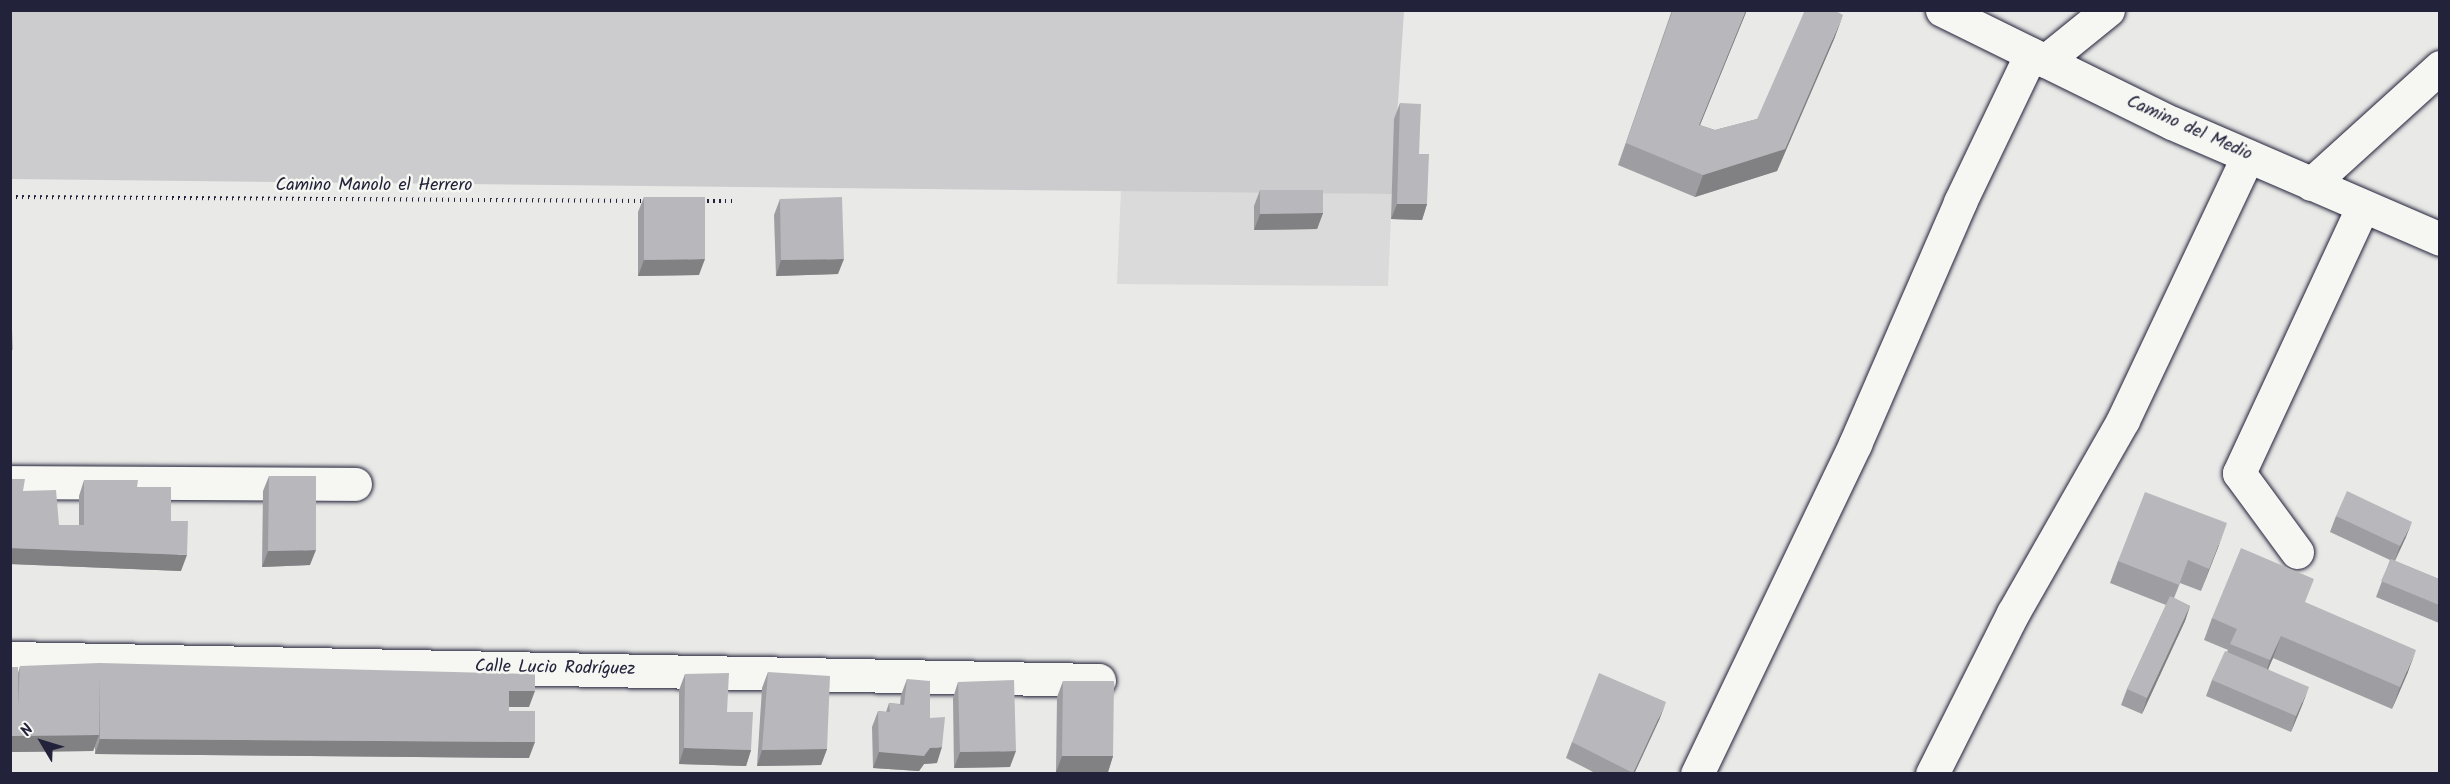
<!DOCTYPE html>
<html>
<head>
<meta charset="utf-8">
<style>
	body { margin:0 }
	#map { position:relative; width:2450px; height:784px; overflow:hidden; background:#e9e9e7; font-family:Kalam,sans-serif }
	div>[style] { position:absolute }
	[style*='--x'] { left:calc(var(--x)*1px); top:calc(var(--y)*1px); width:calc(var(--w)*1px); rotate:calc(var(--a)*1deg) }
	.built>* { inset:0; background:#dadada }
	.green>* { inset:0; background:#ccccce }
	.path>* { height:4px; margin-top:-2px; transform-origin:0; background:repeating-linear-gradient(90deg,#22223b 0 1.5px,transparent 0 6px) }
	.roads { filter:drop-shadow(0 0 2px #22223b) drop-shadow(0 0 2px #22223b) }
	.street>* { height:33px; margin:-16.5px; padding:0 16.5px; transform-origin:16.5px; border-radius:16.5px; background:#f6f6f2 }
	.wall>* { inset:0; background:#9e9ea2 }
	.shaded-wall>* { inset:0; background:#818184 }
	.building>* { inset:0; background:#b8b8bc }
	span { translate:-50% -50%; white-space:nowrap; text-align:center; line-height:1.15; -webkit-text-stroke:5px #f6f6f2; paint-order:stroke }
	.street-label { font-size:18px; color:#22223b }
	.frame { position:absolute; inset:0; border:12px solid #22223b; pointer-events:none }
	.north { position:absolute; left:12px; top:712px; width:60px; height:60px; -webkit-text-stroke:4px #f6f6f2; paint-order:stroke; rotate:308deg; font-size:16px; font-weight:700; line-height:24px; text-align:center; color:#22223b }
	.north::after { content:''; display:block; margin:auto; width:21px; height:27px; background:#22223b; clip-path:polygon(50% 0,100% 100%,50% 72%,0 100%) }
</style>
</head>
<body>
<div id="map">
	<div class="built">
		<div style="clip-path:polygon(1121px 189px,1392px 194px,1388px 286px,1117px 284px)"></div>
	</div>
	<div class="green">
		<div style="clip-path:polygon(11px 11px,1404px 11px,1392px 194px,11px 179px)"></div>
	</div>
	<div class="path">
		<div style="--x:10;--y:197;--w:636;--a:0.36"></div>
		<div style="--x:701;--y:201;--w:36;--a:0"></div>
	</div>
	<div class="roads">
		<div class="street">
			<div style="--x:1942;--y:10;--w:256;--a:26.2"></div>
			<div style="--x:2172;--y:123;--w:292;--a:23.4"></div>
			<div style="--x:2045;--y:61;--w:81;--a:-39"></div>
			<div style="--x:2311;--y:184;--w:174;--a:-42.2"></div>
			<div style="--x:10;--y:482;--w:345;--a:0.3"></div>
			<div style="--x:2297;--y:552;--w:98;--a:-126.3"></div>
			<div style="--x:2239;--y:473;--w:294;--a:-65.1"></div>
			<div style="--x:10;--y:658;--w:1089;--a:1.16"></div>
			<div style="--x:1697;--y:774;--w:366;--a:-64.4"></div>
			<div style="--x:1855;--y:444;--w:264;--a:-66.5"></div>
			<div style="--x:1960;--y:202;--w:164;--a:-64.4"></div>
			<div style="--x:1932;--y:774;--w:180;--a:-63.3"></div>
			<div style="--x:2013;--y:613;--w:222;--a:-60.3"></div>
			<div style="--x:2123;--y:420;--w:292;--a:-64.7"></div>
		</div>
	</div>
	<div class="wall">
		<div style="clip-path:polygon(1672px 10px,1747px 10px,1700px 125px,1715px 130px,1757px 119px,1835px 37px,1777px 171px,1695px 197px,1618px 165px)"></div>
		<div style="clip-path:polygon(1400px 103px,1419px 154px,1427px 204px,1422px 220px,1391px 219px,1394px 119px)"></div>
		<div style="clip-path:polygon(1260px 190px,1323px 213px,1317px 229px,1254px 230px,1254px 206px)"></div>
		<div style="clip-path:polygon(644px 197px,699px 275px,638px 276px,638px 212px)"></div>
		<div style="clip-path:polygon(780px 199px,838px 274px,776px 276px,774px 215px)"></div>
		<div style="clip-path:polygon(269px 476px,310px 565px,262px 567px,263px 491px)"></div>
		<div style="clip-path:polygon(84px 480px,137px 487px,171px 521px,181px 571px,10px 564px,23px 491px,59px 525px,79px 525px,79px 496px)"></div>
		<div style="clip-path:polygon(2336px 516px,2406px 537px,2395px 561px,2439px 579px,2439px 623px,2376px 597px,2390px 560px,2330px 532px)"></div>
		<div style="clip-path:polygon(2219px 545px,2201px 591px,2180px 583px,2174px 598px,2190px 606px,2185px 621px,2142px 714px,2121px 705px,2127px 689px,2166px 605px,2110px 583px,2118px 561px)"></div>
		<div style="clip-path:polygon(2306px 603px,2408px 672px,2392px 709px,2273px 658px,2268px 669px,2303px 703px,2291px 732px,2206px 696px,2212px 680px,2228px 650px,2204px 640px,2212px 618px)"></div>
		<div style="clip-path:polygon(20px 666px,529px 707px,509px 707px,509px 711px,529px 758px,95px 754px,95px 747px,93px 751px,10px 752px,10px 667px,18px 673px)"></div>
		<div style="clip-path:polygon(768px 672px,827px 749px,821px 765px,757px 766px,762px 688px)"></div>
		<div style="clip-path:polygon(685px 674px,727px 712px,751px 750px,746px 766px,679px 764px,679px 690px)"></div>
		<div style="clip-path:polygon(907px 679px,930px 718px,937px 763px,924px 764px,919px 771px,873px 768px,872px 727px,878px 711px,886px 712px,889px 703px,900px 704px,901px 695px)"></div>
		<div style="clip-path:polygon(1063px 681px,1113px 756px,1108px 772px,1056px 772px,1057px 697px)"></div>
		<div style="clip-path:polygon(958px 682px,1010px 767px,954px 768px,953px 698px)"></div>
		<div style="clip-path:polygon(1660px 718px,1634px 774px,1597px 774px,1566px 758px,1572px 742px)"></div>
	</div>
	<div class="shaded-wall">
		<div style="clip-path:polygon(1746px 10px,1747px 10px,1691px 147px,1699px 125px)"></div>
		<div style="clip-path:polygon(1843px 15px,1835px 37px,1777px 171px,1695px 197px,1703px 175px,1785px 149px)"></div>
		<div style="clip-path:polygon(1397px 204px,1427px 204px,1422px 220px,1391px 219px)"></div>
		<div style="clip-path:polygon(1323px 213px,1317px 229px,1254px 230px,1260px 214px)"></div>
		<div style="clip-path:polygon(705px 259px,699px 275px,638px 276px,644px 260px)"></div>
		<div style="clip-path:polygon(844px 259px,838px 274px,776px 276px,781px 260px)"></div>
		<div style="clip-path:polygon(2412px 522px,2406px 537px,2394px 562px,2400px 546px)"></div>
		<div style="clip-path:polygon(2227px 523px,2219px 545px,2201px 591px,2209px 569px)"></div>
		<div style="clip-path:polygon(10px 548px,187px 555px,181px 571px,10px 564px)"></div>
		<div style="clip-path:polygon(316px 550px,310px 565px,262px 567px,268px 551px)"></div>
		<div style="clip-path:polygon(2190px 606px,2185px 621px,2142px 714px,2147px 698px)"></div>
		<div style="clip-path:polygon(2281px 636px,2273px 658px,2262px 683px,2270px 660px)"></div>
		<div style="clip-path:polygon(2416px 650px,2408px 672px,2392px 709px,2400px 687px)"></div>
		<div style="clip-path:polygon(2309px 687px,2303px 703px,2291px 732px,2296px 716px)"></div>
		<div style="clip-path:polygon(509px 691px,535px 691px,529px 707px,503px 707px)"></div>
		<div style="clip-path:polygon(1666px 702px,1660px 718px,1634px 774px,1633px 774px)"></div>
		<div style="clip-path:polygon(99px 735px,93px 751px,10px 752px,10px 736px)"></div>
		<div style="clip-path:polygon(100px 739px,535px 742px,529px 758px,95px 754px)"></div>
		<div style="clip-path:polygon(942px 747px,937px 763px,924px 764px,919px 771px,873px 768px,879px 752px)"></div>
		<div style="clip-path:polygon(684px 748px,751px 750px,746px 766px,679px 764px)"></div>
		<div style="clip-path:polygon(827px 749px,821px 765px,757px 766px,762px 750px)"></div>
		<div style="clip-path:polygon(1016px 751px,1010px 767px,954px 768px,960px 752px)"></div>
		<div style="clip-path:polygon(1062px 756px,1113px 756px,1108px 772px,1056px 772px)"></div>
	</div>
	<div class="building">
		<div style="clip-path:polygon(1673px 10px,1746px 10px,1699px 125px,1715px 130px,1757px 119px,1805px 10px,1834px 10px,1843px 15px,1785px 149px,1703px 175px,1626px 143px)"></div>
		<div style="clip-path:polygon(1400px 103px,1421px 104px,1419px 154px,1429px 154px,1427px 204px,1397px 204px)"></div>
		<div style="clip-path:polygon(1260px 190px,1323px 190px,1323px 213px,1260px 214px)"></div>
		<div style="clip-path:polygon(644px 197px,705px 197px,705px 259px,644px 260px)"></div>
		<div style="clip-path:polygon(842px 197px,844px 259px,781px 260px,780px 199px)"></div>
		<div style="clip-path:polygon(10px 329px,12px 329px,13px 350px,10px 350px)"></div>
		<div style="clip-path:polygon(269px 476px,316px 476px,316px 550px,268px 551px)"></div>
		<div style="clip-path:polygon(10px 479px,25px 479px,23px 491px,56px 490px,59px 525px,84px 525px,84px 480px,138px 480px,137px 487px,171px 487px,171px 521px,188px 521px,187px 555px,10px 548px)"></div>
		<div style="clip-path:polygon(2347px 491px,2412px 522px,2400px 546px,2336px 516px)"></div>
		<div style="clip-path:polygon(2145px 492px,2227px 523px,2209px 569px,2188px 560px,2179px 585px,2118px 561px)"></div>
		<div style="clip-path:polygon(2241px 548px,2314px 579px,2305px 602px,2416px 650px,2400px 687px,2281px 636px,2270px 660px,2230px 644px,2237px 629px,2212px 618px)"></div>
		<div style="clip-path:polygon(2391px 559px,2439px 579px,2439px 605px,2381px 581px)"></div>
		<div style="clip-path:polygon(2170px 596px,2190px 606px,2147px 698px,2127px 689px)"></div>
		<div style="clip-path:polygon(2225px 651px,2309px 687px,2296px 716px,2212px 680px)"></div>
		<div style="clip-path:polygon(100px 663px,535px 674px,535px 691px,509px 691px,509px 711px,535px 711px,535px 742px,100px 739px,100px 676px,99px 735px,10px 736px,10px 667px,18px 667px,18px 707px,20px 666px)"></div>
		<div style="clip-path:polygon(768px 672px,830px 676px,827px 749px,762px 750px)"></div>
		<div style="clip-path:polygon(729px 673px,727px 712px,753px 712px,751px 750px,684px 748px,685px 674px)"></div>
		<div style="clip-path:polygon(1599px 673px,1666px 702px,1633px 773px,1572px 742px)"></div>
		<div style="clip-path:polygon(907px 679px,930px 681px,930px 718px,945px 717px,942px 747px,930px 748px,924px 756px,879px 752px,878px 711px,890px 712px,889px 703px,904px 705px)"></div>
		<div style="clip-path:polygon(1014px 680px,1016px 751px,960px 752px,958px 682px)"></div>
		<div style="clip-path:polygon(1063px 681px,1114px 681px,1113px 756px,1062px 756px)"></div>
	</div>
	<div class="street-label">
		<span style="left:2189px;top:129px;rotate:24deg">Camino del Medio</span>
		<span style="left:374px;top:186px">Camino Manolo el Herrero</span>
		<span style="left:555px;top:669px;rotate:1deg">Calle Lucio Rodríguez</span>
	</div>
	<div class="frame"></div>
	<div class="north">N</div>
</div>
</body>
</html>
